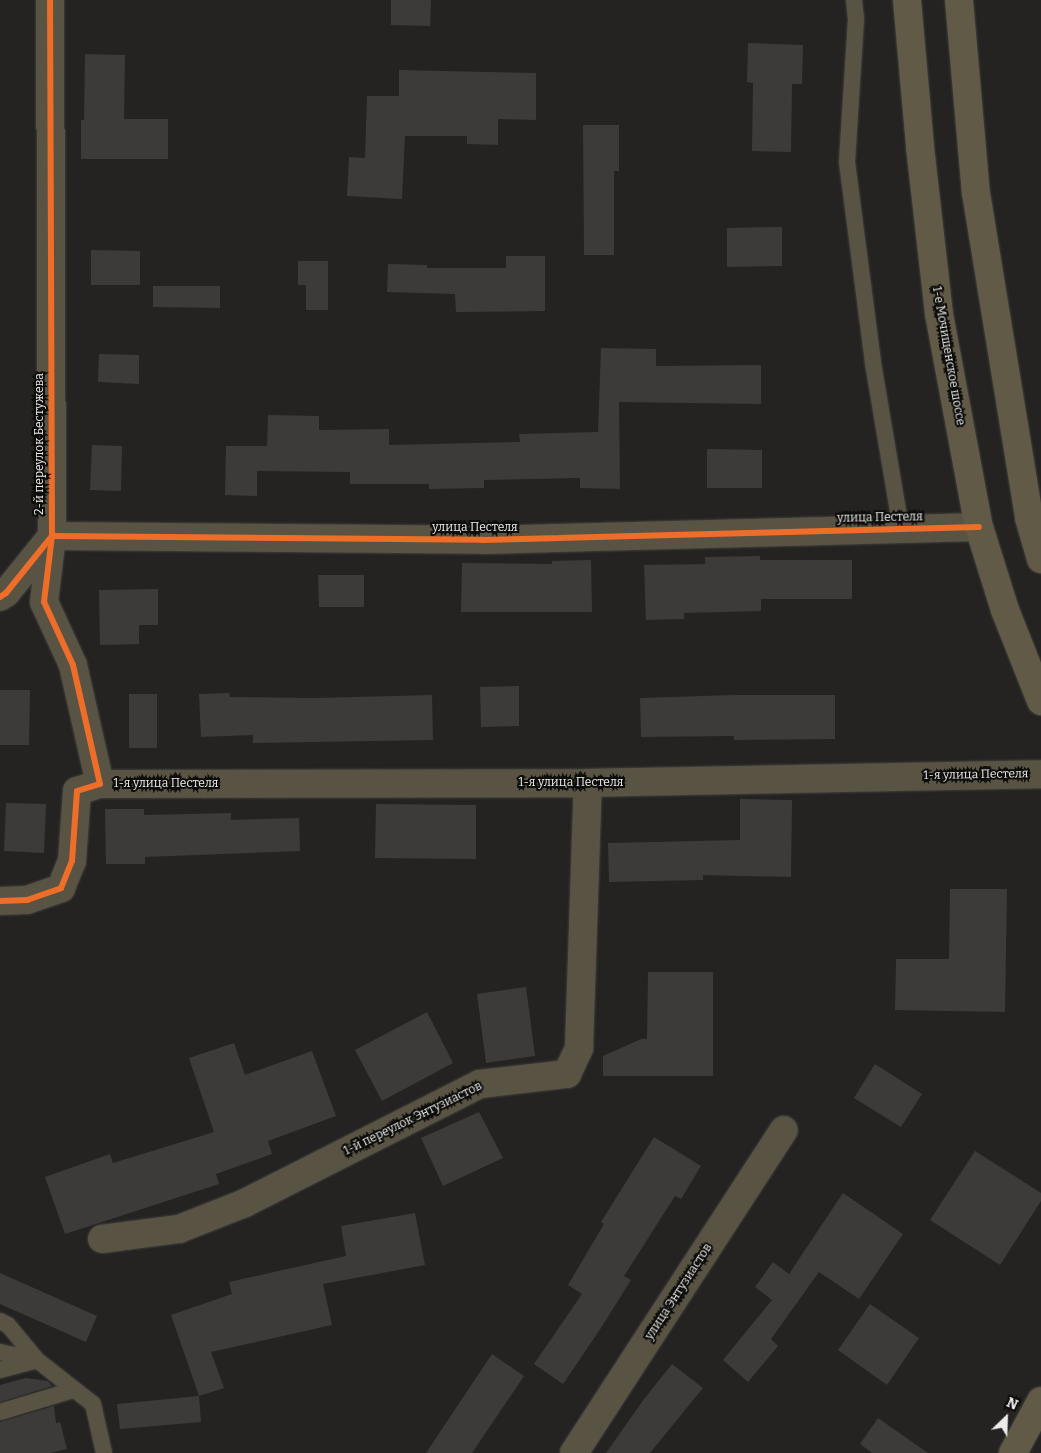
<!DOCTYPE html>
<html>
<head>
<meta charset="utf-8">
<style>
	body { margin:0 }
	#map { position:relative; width:1041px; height:1453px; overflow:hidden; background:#242321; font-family:Bitter,serif }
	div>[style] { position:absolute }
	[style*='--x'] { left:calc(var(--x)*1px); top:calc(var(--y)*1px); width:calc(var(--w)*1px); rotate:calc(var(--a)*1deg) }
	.building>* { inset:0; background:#3d3b3a }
	.roads { filter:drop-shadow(0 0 1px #3f3f3e) drop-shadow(0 0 1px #3f3f3e) }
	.lane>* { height:16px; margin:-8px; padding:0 8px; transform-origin:8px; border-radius:8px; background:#595344 }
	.street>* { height:28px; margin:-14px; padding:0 14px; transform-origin:14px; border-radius:14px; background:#595344 }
	.primary>* { height:28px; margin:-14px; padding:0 14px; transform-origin:14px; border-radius:14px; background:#615a46 }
	.cycleway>* { height:6px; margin:-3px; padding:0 3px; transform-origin:3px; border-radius:3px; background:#ee6e29 }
	span { translate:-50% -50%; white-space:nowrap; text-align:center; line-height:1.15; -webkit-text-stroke:4px #0d0d0b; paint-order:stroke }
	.street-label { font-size:12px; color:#edecea }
	.north { position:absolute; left:981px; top:1393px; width:50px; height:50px; -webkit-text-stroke:4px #0d0d0b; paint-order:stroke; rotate:24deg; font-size:14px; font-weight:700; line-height:20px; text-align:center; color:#edecea }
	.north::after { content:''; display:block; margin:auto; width:18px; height:22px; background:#edecea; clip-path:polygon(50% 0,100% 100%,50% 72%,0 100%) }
</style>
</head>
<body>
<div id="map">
	<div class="building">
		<div style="clip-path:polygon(391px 0,431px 0,430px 26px,391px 25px)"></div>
		<div style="clip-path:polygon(748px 43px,803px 45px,802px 84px,792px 84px,791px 152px,752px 151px,753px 83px,747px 82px)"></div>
		<div style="clip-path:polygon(85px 54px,125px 55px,124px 119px,168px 119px,168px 159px,81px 159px,81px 120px,84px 120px)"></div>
		<div style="clip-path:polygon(399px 70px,536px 73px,536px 120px,498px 119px,498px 145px,467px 144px,467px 136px,405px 136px,402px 199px,347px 196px,349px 157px,365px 158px,367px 96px,399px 96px)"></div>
		<div style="clip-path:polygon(583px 125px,619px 125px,619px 171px,614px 171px,614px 255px,584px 255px)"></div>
		<div style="clip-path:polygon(782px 227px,782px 266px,727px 267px,727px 228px)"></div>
		<div style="clip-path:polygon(91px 250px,140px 251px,140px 285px,91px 285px)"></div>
		<div style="clip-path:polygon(506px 256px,545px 256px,545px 311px,456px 312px,455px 294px,387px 292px,388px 264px,427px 265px,427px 268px,506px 268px)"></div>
		<div style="clip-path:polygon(298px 261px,328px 261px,328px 310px,306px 310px,306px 285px,298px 285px)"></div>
		<div style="clip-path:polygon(153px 286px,220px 286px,220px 308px,153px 307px)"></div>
		<div style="clip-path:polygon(601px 348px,656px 349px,656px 366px,761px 365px,761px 404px,619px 402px,620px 489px,580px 488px,580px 478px,484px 480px,484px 488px,429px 489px,429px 484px,350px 484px,350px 472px,257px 471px,257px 496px,225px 495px,226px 446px,267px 446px,268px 415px,319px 416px,319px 430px,389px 429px,389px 445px,520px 442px,519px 434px,598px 432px)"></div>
		<div style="clip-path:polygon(99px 354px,139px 355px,139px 384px,98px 382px)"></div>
		<div style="clip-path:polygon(92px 445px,122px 446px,121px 491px,90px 490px)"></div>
		<div style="clip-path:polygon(707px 449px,762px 450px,762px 488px,707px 488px)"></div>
		<div style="clip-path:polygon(760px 556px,760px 560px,852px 560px,852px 599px,761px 599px,761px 611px,684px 613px,684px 619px,646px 620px,644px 565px,705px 564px,705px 557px)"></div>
		<div style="clip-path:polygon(591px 560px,592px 612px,461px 612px,462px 563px,552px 564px,552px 561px)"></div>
		<div style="clip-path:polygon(318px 575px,364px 575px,364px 607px,319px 607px)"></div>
		<div style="clip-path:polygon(158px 589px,158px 625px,139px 625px,139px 644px,100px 645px,99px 590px)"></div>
		<div style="clip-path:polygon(519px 686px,519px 726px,481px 727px,480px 687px)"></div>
		<div style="clip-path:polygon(0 690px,30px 690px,29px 745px,0 745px)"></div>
		<div style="clip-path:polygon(229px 693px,230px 697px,316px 698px,432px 695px,433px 740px,253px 743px,253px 735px,201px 737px,199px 694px)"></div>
		<div style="clip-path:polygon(129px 694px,157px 694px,157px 748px,129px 748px)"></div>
		<div style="clip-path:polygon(734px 695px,835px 695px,835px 739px,734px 740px,734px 736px,641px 737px,640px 698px)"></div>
		<div style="clip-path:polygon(740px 799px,792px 800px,791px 877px,703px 875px,703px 880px,609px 882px,608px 843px,740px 840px)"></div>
		<div style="clip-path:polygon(6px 803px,46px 804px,44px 853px,4px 851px)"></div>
		<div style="clip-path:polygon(376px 804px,476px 805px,476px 859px,375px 858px)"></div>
		<div style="clip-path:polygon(105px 809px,144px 809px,144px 815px,231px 813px,231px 820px,299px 818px,300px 851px,145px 857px,145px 864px,106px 864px)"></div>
		<div style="clip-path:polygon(950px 889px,1007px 889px,1005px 1012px,895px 1010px,896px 959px,949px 959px)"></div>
		<div style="clip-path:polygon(648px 972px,713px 972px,713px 1076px,603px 1076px,603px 1056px,641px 1039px,647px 1039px)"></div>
		<div style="clip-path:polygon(526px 987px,535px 1056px,486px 1063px,477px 994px)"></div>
		<div style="clip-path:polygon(427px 1012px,453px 1063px,382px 1101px,355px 1050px)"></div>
		<div style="clip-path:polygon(234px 1043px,245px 1075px,312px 1051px,336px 1116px,268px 1141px,272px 1154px,216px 1174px,219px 1184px,65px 1234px,45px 1177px,110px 1154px,113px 1163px,214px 1132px,189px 1058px)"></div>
		<div style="clip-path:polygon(875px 1064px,922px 1094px,901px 1127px,854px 1098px)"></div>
		<div style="clip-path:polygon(479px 1112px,503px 1158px,443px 1186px,421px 1138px)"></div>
		<div style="clip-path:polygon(654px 1137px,701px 1166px,681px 1199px,675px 1196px,624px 1276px,631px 1280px,601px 1328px,563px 1384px,534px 1364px,582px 1294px,568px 1285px,604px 1224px,601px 1222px)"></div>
		<div style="clip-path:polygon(975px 1151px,1041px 1193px,1041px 1201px,1000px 1265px,930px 1220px)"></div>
		<div style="clip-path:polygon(843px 1193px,903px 1234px,859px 1299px,819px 1272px,771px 1339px,778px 1346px,748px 1382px,723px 1360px,772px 1300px,755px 1287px,773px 1262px,789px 1274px)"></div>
		<div style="clip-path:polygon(415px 1213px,425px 1265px,323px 1284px,332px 1325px,211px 1352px,224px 1388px,199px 1396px,171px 1315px,232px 1294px,229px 1282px,346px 1256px,341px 1226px)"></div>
		<div style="clip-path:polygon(0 1273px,97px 1316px,86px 1342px,0 1304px)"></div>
		<div style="clip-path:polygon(870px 1304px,919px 1338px,887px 1385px,838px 1350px)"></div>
		<div style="clip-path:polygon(492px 1354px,524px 1376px,472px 1453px,426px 1453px)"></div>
		<div style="clip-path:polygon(672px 1364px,703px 1388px,650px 1453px,606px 1453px,644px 1399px)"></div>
		<div style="clip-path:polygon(26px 1378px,48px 1381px,52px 1386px,0 1402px,0 1385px)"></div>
		<div style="clip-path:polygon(199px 1396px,201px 1422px,120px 1429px,117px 1404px)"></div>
		<div style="clip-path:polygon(54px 1406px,56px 1423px,60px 1422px,67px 1449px,50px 1453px,0 1453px,0 1422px)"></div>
		<div style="clip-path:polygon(878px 1418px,928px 1453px,872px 1453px,860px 1444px)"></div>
	</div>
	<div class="roads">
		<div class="lane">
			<div style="--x:854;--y:0;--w:19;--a:84"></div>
			<div style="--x:856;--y:19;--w:143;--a:93.6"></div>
			<div style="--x:847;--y:162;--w:203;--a:82.6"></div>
			<div style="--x:873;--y:363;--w:167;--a:80.4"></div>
			<div style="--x:0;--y:1321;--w:9;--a:27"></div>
			<div style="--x:8;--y:1325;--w:45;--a:50.4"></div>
			<div style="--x:37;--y:1360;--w:71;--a:38.2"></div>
			<div style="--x:93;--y:1404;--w:50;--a:77.3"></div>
			<div style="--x:0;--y:1352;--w:35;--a:13"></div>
			<div style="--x:0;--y:1370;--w:38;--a:-15"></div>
			<div style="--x:0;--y:1412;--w:76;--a:-16.8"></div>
		</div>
		<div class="street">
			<div style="--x:0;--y:597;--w:7;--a:-34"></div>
			<div style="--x:6;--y:593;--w:73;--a:-51.1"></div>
			<div style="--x:52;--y:536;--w:431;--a:0.5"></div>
			<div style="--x:483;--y:540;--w:496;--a:-1.5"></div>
			<div style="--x:100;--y:784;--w:488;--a:-0.1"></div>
			<div style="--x:588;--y:783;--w:453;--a:-1.1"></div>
			<div style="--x:0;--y:901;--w:27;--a:-2"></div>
			<div style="--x:27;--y:900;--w:36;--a:-19"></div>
			<div style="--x:61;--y:888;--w:29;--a:-68"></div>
			<div style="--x:72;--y:861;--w:70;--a:-85.9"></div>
			<div style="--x:77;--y:791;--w:24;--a:-17"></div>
			<div style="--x:100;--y:784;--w:122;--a:-102.8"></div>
			<div style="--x:73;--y:665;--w:69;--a:-114.7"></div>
			<div style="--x:44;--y:602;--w:66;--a:-83.1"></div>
			<div style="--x:52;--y:536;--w:536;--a:-90.21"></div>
			<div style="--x:102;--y:1239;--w:78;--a:-7.4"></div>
			<div style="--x:179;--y:1229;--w:71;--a:-21.5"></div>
			<div style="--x:245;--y:1203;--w:263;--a:-26.9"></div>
			<div style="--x:480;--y:1084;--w:88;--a:-6.6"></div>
			<div style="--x:567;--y:1074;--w:29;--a:-65"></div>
			<div style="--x:579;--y:1048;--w:265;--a:-88.1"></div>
			<div style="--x:574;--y:1453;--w:385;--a:-57"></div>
		</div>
		<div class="primary">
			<div style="--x:907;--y:0;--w:148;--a:84.9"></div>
			<div style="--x:920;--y:147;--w:168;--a:83.5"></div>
			<div style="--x:939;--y:314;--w:217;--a:79.4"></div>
			<div style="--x:979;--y:527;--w:87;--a:72.6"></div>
			<div style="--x:1005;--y:610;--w:98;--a:68.4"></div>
			<div style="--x:959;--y:0;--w:194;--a:85"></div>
			<div style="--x:976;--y:193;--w:329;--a:80.7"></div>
			<div style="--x:1029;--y:518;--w:43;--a:73.7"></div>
			<div style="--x:1013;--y:1453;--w:59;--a:-61.7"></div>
		</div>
	</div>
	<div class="cycleway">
		<div style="--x:0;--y:597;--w:7;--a:-34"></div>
		<div style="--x:6;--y:593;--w:73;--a:-51.1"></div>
		<div style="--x:52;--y:536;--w:431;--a:0.5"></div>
		<div style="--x:483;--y:540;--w:496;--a:-1.5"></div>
		<div style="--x:0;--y:901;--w:27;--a:-2"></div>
		<div style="--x:27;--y:900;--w:36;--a:-19"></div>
		<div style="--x:61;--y:888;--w:29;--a:-68"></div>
		<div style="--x:72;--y:861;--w:70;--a:-85.9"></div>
		<div style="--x:77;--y:791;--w:24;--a:-17"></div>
		<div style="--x:100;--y:784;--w:122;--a:-102.8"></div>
		<div style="--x:73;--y:665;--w:69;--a:-114.7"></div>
		<div style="--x:44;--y:602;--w:66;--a:-83.1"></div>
		<div style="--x:52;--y:536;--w:536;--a:-90.21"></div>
	</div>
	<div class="street-label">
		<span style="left:948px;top:356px;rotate:80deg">1-е Мочищенское шоссе</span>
		<span style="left:40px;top:444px;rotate:-90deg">2-й переулок Бестужева</span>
		<span style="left:880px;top:518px;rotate:-1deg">улица Пестеля</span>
		<span style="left:475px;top:528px">улица Пестеля</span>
		<span style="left:976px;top:775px;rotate:-1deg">1-я улица Пестеля</span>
		<span style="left:571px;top:783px">1-я улица Пестеля</span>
		<span style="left:166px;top:784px">1-я улица Пестеля</span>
		<span style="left:413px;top:1119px;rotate:-26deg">1-й переулок Энтузиастов</span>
		<span style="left:679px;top:1292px;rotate:-57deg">улица Энтузиастов</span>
	</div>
	<div class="north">N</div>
</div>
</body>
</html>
